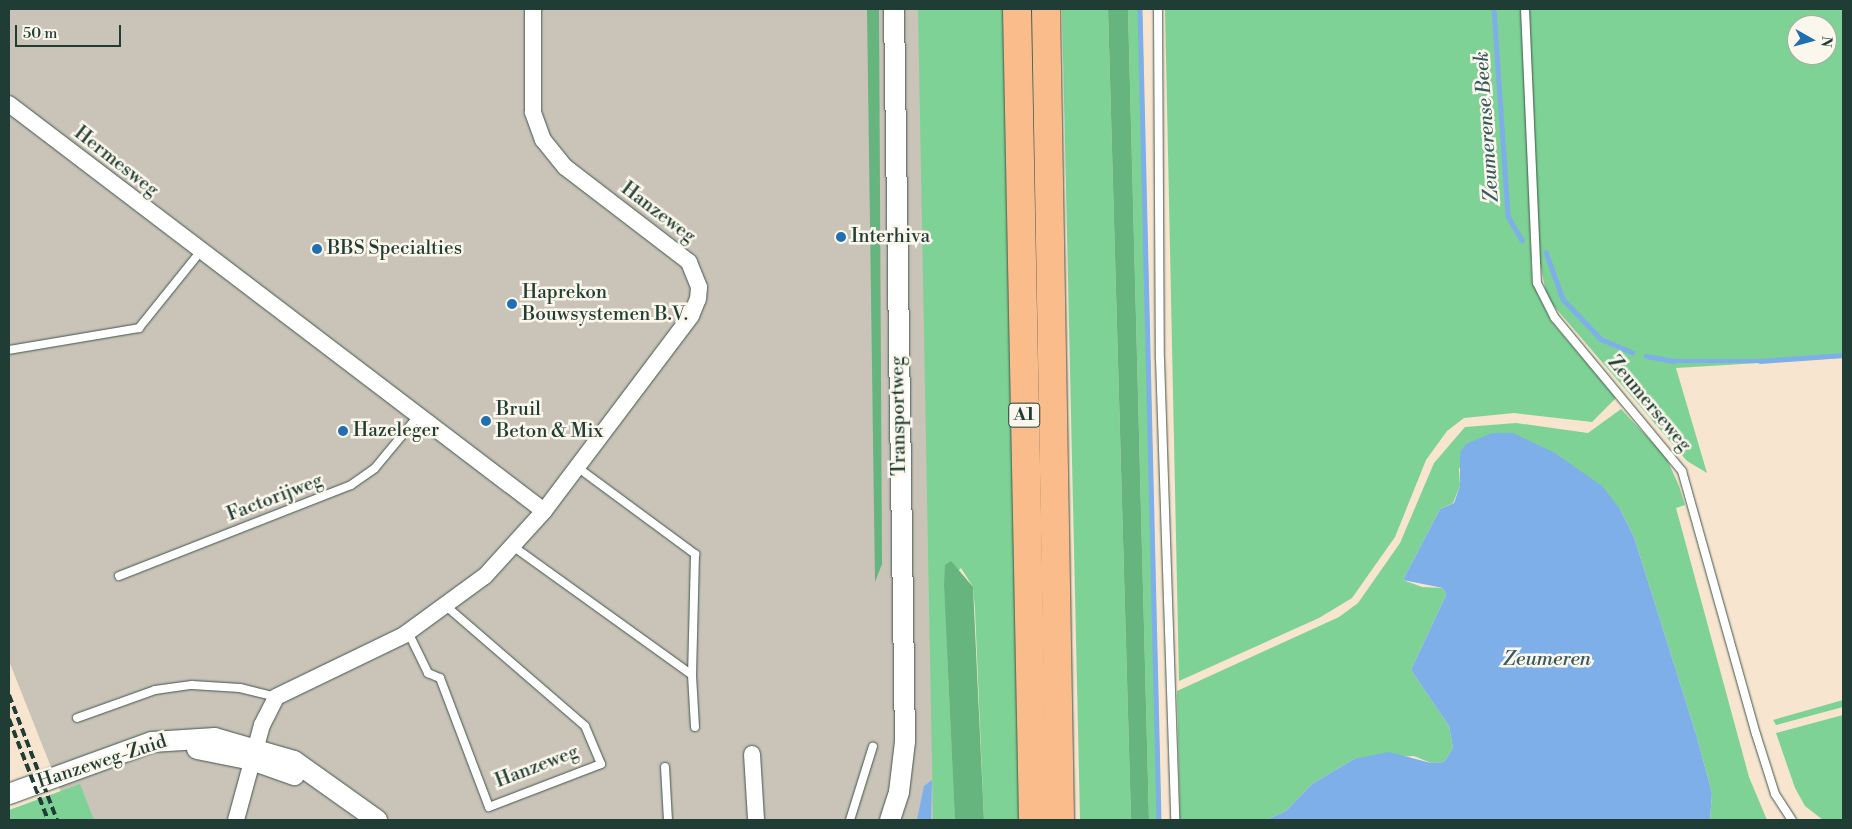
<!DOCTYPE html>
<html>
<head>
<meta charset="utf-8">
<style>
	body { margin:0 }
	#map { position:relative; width:1852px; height:829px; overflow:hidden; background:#f7e5cf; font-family:"Libre Bodoni",serif }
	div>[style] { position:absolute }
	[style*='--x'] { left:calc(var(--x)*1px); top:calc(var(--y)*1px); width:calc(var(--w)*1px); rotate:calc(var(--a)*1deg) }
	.industrial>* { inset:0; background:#c9c3b8 }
	.green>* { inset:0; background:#7ed295 }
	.forest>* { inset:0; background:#66b47e }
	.water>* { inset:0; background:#7eafe9 }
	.stream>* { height:4.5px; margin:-2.25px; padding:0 2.25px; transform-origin:2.25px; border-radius:2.25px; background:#7eafe9 }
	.roads { filter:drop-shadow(0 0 1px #3f564b) drop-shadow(0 0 1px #3f564b) }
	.service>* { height:8px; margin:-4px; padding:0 4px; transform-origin:4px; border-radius:4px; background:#fff }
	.minor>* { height:16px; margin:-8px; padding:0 8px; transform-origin:8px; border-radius:8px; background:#fff }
	.tertiary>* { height:20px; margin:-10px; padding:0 10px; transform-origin:10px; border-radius:10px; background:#fff }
	.motorway>* { height:28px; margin:-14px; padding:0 14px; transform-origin:14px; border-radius:14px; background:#fabc8b }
	.rail>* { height:4px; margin-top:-2px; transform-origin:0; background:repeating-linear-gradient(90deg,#1f3d34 0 8px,transparent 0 12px) }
	.dots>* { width:14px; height:14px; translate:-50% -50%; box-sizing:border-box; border:2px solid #fbf7ec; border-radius:50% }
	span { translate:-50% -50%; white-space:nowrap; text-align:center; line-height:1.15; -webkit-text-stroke:5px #fbf7ec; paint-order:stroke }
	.shield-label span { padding:1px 4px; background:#fbf7ec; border:1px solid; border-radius:4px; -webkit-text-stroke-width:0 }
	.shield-label { font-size:18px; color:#1f3d34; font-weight:700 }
	.street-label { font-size:19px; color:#1f3d34 }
	.poi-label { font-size:19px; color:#1f3d34 }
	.left { translate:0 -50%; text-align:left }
	.water-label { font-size:20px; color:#375a61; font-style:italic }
	.frame { position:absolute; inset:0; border:10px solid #1f3d34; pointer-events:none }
	.north { position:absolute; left:1787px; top:15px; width:50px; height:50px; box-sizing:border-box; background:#fbf7ec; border:1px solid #a3ada2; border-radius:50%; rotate:97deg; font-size:14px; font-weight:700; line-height:20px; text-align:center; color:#1f3d34 }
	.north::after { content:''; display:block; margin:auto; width:18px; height:22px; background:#1f6fb2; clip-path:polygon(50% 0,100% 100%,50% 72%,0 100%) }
	.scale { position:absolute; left:15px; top:25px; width:106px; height:22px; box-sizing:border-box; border:2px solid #1f3d34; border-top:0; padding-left:6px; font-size:15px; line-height:18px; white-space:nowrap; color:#1f3d34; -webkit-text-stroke:4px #fbf7ec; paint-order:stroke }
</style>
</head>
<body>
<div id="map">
	<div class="industrial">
		<div style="clip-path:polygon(9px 9px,949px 9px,961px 820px,72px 820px,9px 661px)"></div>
	</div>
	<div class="green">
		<div style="clip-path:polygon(918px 9px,1003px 9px,1021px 820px,984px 820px,975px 610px,973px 587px,961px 568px,944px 585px,955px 820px,933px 820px)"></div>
		<div style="clip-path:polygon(1062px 9px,1108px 9px,1131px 820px,1080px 820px)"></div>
		<div style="clip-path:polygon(1128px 9px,1142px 9px,1161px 820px,1149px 820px)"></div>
		<div style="clip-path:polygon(1165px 9px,1522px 9px,1532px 282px,1551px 321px,1616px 398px,1592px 422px,1514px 413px,1464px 418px,1447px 431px,1426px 460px,1395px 537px,1352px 598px,1319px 618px,1179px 681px)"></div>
		<div style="clip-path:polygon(evenodd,1529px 9px,1843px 9px,1843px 358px,1676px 368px,1707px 473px,1687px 461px,1547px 298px,1538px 252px,1529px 9px,1797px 25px,1827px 25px,1827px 55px,1797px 55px,1797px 25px)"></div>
		<div style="clip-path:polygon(1621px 409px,1666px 457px,1679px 486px,1685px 505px,1676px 508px,1749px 777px,1767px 820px,1710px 820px,1712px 793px,1696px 734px,1634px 537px,1620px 509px,1459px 468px,1460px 486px,1453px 503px,1440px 509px,1403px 580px,1422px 587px,1443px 588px,1446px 595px,1411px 670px,1449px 726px,1453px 748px,1444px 762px,1431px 763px,1414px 756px,1354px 759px,1312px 784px,1286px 811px,1266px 820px,1180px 820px,1177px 691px,1339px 617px,1358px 603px,1400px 543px,1434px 463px,1465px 427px,1516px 423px,1588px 433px)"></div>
		<div style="clip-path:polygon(1843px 700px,1843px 707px,1776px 725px,1773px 720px)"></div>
		<div style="clip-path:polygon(1843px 715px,1843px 820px,1823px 820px,1805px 806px,1795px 788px,1776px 733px)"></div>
		<div style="clip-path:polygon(80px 784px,94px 820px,9px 820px,9px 810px)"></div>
	</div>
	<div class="forest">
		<div style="clip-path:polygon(867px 9px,879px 9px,882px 564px,875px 582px)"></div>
		<div style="clip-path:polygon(1108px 9px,1128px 9px,1149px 820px,1131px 820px)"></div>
		<div style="clip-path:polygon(951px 561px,973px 587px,984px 820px,955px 820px,944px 585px,945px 565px)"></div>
	</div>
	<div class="water">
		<div style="clip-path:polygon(1492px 433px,1513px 433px,1555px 453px,1602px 486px,1620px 509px,1634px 537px,1696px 734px,1712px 793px,1710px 820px,1266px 820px,1286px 811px,1312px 784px,1354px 759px,1389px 752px,1431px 763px,1444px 762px,1453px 748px,1449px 726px,1411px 670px,1446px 595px,1443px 588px,1403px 580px,1440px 509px,1454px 503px,1460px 486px,1460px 452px,1466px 444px)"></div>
		<div style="clip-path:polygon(932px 780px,931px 820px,917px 820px,924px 786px)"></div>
	</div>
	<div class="stream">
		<div style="--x:1140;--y:9;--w:811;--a:88.66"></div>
		<div style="--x:1494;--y:9;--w:207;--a:86.1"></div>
		<div style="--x:1508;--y:216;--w:28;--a:60"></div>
		<div style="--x:1546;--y:252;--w:50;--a:70.1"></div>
		<div style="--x:1563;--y:299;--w:55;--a:46.5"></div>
		<div style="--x:1601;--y:339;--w:34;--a:23"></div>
		<div style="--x:1646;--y:356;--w:28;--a:10"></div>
		<div style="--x:1674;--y:361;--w:86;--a:0"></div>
		<div style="--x:1760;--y:361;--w:83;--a:-4.1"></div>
	</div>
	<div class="roads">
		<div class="service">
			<div style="--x:1158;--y:9;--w:350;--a:89.7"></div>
			<div style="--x:1160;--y:359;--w:461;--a:88.1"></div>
			<div style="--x:1525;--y:9;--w:274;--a:87.5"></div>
			<div style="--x:1537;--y:283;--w:39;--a:63"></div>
			<div style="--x:1555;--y:318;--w:199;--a:50.3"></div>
			<div style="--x:1682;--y:471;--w:273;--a:74.3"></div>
			<div style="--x:1756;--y:734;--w:63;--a:72.4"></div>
			<div style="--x:1775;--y:794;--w:31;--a:57"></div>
			<div style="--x:9;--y:350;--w:132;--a:-9.6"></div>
			<div style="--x:139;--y:328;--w:97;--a:-51.2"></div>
			<div style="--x:577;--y:467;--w:147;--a:36.4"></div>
			<div style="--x:695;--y:554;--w:121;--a:91.4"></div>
			<div style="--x:514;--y:547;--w:219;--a:35.7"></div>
			<div style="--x:692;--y:675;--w:52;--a:86.7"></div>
			<div style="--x:119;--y:576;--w:249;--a:-21.4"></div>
			<div style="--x:351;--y:485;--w:29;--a:-35"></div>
			<div style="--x:375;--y:468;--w:69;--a:-50.3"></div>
			<div style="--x:408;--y:632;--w:46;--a:64"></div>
			<div style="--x:428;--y:673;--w:13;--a:23"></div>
			<div style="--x:440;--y:678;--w:138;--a:69.2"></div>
			<div style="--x:489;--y:807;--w:120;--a:-21"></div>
			<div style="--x:601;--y:764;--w:41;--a:-112.8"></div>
			<div style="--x:585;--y:726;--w:184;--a:-139.2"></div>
			<div style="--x:77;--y:718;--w:83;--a:-19.7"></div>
			<div style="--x:155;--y:690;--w:37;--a:-8"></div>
			<div style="--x:192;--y:685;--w:48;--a:3.6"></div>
			<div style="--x:240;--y:688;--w:37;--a:14"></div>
			<div style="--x:665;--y:767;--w:53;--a:86.8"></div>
			<div style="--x:850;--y:820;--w:77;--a:-72.7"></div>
		</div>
		<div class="minor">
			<div style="--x:9;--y:104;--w:672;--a:37.26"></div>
			<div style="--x:752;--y:754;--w:66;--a:86.5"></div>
			<div style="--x:236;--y:820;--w:98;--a:-74.7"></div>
			<div style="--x:262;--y:725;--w:31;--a:-63"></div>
			<div style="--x:276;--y:697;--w:142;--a:-25.8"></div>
			<div style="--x:404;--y:635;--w:100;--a:-36.1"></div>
			<div style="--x:485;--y:576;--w:88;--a:-47.8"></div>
			<div style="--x:544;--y:511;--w:244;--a:-53"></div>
			<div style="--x:691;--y:316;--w:18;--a:-68"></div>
			<div style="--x:698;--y:299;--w:12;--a:-85"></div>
			<div style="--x:699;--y:287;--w:27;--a:-112"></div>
			<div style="--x:689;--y:262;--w:156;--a:-142.5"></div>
			<div style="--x:565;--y:167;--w:35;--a:-129"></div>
			<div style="--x:543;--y:140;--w:30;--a:-110"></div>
			<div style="--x:533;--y:112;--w:103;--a:-90"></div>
		</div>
		<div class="tertiary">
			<div style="--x:197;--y:749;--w:56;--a:11.3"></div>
			<div style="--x:252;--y:760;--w:45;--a:19.7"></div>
			<div style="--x:9;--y:794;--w:152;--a:-20"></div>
			<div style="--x:152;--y:742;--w:63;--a:-3.6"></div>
			<div style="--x:215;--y:738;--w:82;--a:16.2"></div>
			<div style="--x:294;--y:761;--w:102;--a:35.4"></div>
			<div style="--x:890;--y:820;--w:29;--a:-72"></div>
			<div style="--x:899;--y:792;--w:50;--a:-83.2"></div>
			<div style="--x:905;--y:742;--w:733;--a:-90.86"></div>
		</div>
		<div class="motorway">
			<div style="--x:1017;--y:9;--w:811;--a:88.87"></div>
			<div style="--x:1046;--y:9;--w:811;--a:89.01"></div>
		</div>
	</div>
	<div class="rail">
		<div style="--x:9;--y:695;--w:134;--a:69"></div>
		<div style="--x:9;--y:719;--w:108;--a:68.9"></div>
	</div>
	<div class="dots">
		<div style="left:841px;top:237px;background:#1f6fb2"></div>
		<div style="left:317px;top:249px;background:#1f6fb2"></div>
		<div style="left:512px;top:304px;background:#1f6fb2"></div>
		<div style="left:486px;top:421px;background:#1f6fb2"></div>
		<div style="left:343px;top:431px;background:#1f6fb2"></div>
	</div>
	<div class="shield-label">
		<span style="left:1024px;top:415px">A1</span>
	</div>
	<div class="street-label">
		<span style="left:116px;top:162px;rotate:38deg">Hermesweg</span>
		<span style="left:658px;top:213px;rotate:37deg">Hanzeweg</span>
		<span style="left:1649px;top:404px;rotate:50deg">Zeumerseweg</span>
		<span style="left:899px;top:416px;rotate:-91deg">Transportweg</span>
		<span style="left:275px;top:498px;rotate:-21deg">Factorijweg</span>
		<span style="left:102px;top:762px;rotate:-18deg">Hanzeweg-Zuid</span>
		<span style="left:537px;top:767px;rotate:-21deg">Hanzeweg</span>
	</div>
	<div class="poi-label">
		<span class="left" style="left:851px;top:237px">Interhiva</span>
		<span class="left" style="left:327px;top:249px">BBS Specialties</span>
		<span class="left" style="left:522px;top:304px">Haprekon<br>Bouwsystemen B.V.</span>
		<span class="left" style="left:496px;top:421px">Bruil<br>Beton &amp; Mix</span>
		<span class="left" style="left:353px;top:431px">Hazeleger</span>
	</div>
	<div class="water-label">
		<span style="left:1487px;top:127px;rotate:-94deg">Zeumerense Beek</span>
		<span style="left:1547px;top:659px">Zeumeren</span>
	</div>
	<div class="frame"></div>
	<div class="north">N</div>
	<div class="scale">50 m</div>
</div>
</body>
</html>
